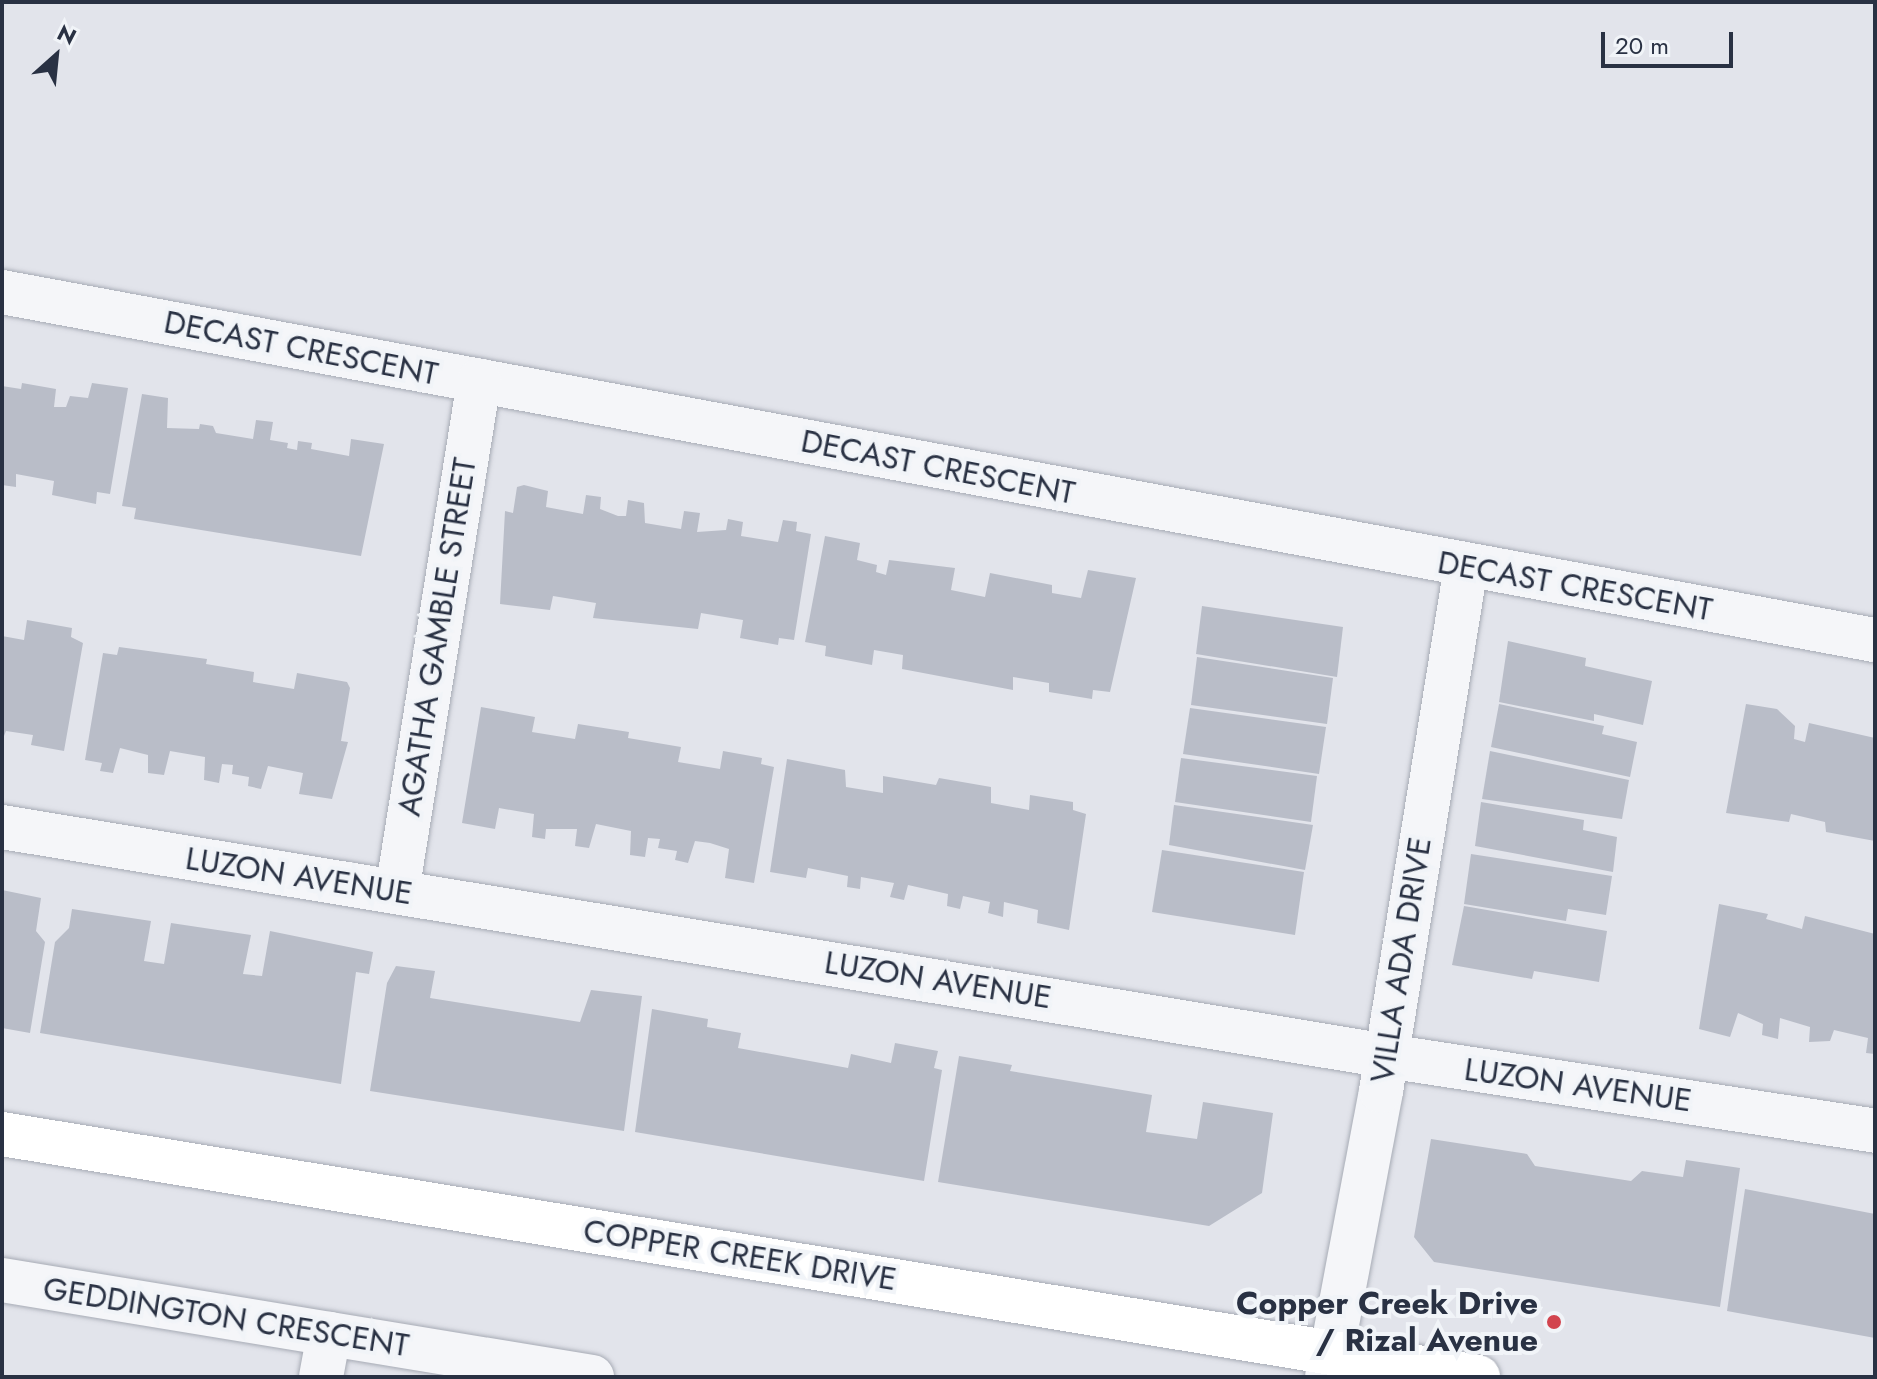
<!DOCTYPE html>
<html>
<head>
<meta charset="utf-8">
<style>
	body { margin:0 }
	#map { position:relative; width:1877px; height:1379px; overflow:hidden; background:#e2e4eb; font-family:Jost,sans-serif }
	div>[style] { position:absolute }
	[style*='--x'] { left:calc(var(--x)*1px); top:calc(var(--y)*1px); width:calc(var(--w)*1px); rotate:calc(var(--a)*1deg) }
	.building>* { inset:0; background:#b9bdc8 }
	.roads { filter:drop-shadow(0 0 2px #a7abb5) drop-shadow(0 0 2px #a7abb5) }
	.street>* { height:44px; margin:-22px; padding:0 22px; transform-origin:22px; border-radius:22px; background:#f5f6f9 }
	.secondary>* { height:44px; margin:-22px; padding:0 22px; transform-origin:22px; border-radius:22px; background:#fff }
	.dots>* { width:22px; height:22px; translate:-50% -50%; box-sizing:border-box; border:4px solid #f1f4f8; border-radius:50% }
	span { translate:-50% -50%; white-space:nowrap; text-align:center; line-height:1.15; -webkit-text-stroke:8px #f1f4f8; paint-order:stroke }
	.street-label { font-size:32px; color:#293143 }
	.poi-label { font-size:32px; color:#293143; font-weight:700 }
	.right { translate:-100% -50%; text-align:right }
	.frame { position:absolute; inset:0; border:4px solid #293143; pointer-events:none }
	.north { position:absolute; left:16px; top:16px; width:80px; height:80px; -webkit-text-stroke:6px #f1f4f8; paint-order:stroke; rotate:27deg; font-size:22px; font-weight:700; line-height:32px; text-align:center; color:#293143 }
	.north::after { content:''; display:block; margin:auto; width:28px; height:36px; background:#293143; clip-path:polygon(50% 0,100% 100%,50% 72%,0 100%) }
	.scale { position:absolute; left:1601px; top:32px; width:132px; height:36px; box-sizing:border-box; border:4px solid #293143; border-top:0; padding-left:10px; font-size:24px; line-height:28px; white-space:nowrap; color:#293143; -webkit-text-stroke:6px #f1f4f8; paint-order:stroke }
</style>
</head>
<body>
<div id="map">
	<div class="building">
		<div style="clip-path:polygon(22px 383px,56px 389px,54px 407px,66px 407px,70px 396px,88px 398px,92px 383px,128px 388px,110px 494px,97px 492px,96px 504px,52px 495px,54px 481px,16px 474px,16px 487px,2px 485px,2px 386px,21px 389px)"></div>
		<div style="clip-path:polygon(142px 394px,168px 398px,167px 428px,199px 429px,200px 424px,213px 426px,216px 433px,253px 439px,256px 420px,273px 422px,270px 440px,288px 443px,287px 448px,297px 450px,298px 441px,312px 443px,311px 449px,349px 456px,351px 439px,384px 444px,361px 556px,134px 519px,136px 508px,122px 506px)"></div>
		<div style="clip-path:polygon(524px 485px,548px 491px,546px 507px,583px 514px,586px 495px,601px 497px,600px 509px,618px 516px,626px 516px,628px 500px,644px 503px,645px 523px,681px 529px,684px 511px,700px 513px,697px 532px,726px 530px,728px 519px,743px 522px,741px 536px,778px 542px,783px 520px,797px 522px,796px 531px,811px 534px,794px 640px,779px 638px,778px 645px,740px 638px,743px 620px,701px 613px,698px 629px,593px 618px,596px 603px,553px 596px,550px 610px,500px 604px,505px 511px,513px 513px,517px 487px)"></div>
		<div style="clip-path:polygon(825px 536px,860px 543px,857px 560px,877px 565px,876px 572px,886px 575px,889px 560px,955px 568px,951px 590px,985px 597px,990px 573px,1052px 585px,1052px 593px,1081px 598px,1088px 570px,1136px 578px,1110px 692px,1093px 690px,1092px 699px,1049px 692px,1049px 683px,1013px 677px,1013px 690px,902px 669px,903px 655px,874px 650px,872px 665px,825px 656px,826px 646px,805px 642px)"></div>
		<div style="clip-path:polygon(1202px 606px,1343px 627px,1337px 677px,1196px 654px)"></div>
		<div style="clip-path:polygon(27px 620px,72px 628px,71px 637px,83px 643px,64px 751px,31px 745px,33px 735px,6px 731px,2px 741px,2px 636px,24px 640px)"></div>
		<div style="clip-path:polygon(1508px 641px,1586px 658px,1585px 666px,1652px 681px,1643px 725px,1594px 714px,1594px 721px,1499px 702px)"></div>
		<div style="clip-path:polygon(119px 647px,207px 659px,206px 664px,254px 672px,253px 682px,294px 689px,297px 673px,347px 682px,350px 688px,341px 741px,348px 742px,332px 799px,299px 794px,303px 773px,268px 766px,261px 789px,248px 786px,249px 777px,232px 774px,233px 765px,222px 764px,219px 783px,204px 780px,205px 757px,170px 751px,164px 775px,148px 773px,148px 755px,120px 748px,113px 773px,100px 771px,102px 763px,85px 760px,103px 653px,117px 655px)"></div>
		<div style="clip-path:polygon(1197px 657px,1333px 678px,1327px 724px,1191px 705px)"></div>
		<div style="clip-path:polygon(1499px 704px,1604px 726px,1602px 734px,1637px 742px,1630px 777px,1491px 747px)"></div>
		<div style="clip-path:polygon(1746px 704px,1777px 709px,1795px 726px,1794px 739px,1805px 742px,1809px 723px,1875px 738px,1875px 841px,1826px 832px,1825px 822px,1791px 814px,1789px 822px,1726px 813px)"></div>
		<div style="clip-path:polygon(481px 707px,535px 717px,532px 732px,575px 739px,578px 724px,629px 732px,628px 738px,681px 747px,678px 762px,720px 769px,723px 751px,762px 758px,761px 764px,774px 767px,754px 883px,725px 878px,729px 849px,710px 843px,695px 841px,688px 863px,675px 860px,677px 851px,658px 848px,660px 839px,648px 838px,645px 857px,630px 855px,631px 831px,596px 824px,589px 848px,575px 846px,577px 829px,546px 829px,545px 839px,532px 837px,534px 814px,499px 808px,495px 829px,462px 823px)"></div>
		<div style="clip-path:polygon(1190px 708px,1326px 727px,1319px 774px,1183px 754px)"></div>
		<div style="clip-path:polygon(1490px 751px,1629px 780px,1622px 819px,1482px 799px)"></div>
		<div style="clip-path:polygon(1181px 758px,1317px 776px,1311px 822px,1175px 802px)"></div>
		<div style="clip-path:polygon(787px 759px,845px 770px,846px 787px,883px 793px,883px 776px,936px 785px,939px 778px,991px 787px,991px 803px,1029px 810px,1030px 795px,1073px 802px,1073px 810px,1086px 814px,1069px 930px,1037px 923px,1038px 910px,1004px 902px,1003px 917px,988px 913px,990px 902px,963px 896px,960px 909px,947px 906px,948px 894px,908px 885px,904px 900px,890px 897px,894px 883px,861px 877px,860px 889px,847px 887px,848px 876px,808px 868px,806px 878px,770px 872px)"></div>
		<div style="clip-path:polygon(1481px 802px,1584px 820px,1583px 830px,1617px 837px,1613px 872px,1475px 846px)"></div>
		<div style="clip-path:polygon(1174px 805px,1313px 825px,1305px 870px,1169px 845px)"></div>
		<div style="clip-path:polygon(1162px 850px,1304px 872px,1295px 935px,1152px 912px)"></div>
		<div style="clip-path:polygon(1471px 854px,1612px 876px,1606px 915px,1568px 909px,1566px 921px,1464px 904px)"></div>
		<div style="clip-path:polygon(2px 890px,41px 898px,36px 931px,45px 942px,30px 1033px,2px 1028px)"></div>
		<div style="clip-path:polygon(1719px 904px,1768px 914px,1766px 919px,1802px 929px,1805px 916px,1875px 934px,1875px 1054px,1866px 1053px,1868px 1038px,1834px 1030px,1830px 1041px,1809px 1042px,1810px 1027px,1780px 1018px,1778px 1039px,1762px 1035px,1763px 1024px,1738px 1013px,1730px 1037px,1699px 1029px)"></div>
		<div style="clip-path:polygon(1464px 906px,1607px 931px,1599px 982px,1534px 971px,1532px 979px,1452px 965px)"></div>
		<div style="clip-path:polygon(72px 909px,151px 921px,144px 961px,164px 964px,171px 923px,251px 935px,243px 974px,262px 976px,270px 931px,373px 952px,369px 974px,356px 972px,341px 1084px,40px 1033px,55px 942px,69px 928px)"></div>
		<div style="clip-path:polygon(396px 966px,435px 971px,430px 998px,580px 1022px,591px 990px,642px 996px,624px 1131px,370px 1091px,387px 983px)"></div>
		<div style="clip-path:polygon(652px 1009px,708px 1019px,707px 1027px,741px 1033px,738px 1048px,848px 1068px,851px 1054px,891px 1063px,895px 1043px,938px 1051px,934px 1068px,942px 1070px,924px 1181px,635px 1132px)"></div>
		<div style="clip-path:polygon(959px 1056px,1012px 1065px,1010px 1071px,1152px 1095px,1146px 1132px,1197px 1139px,1203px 1102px,1273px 1113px,1262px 1193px,1209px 1226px,938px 1182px)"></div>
		<div style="clip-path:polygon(1431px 1139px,1527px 1154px,1535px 1166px,1631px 1181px,1642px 1171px,1683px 1177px,1686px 1160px,1740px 1168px,1720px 1307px,1434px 1262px,1414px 1237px)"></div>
		<div style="clip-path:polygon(1745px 1189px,1875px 1214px,1875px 1338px,1727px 1311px)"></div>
	</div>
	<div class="roads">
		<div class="street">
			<div style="--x:2;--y:292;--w:1905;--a:10.53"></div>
			<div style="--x:2;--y:827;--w:1404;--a:9.39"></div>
			<div style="--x:1387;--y:1056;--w:494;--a:8.7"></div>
			<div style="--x:397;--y:892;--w:518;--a:-80.88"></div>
			<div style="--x:2;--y:1280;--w:598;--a:9.34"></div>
			<div style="--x:321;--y:1377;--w:44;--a:-79.5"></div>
			<div style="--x:1327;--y:1377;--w:291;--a:-79.3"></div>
			<div style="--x:1381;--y:1091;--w:531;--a:-80.79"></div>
		</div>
		<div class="secondary">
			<div style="--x:2;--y:1134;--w:1496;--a:9.35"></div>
		</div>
	</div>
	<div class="dots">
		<div style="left:1554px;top:1322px;background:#d2444e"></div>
	</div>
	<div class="street-label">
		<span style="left:301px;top:348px;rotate:11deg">DECAST CRESCENT</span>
		<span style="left:938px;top:467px;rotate:11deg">DECAST CRESCENT</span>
		<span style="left:1575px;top:586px;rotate:10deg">DECAST CRESCENT</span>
		<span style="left:437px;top:637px;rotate:-81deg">AGATHA GAMBLE STREET</span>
		<span style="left:299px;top:876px;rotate:9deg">LUZON AVENUE</span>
		<span style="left:1401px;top:960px;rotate:-81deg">VILLA ADA DRIVE</span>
		<span style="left:938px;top:980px;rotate:9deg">LUZON AVENUE</span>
		<span style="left:1578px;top:1085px;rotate:8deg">LUZON AVENUE</span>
		<span style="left:740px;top:1255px;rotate:9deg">COPPER CREEK DRIVE</span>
		<span style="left:226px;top:1317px;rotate:9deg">GEDDINGTON CRESCENT</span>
	</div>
	<div class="poi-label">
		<span class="right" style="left:1538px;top:1322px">Copper Creek Drive<br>/ Rizal Avenue</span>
	</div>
	<div class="frame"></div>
	<div class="north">N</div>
	<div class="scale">20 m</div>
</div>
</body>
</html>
